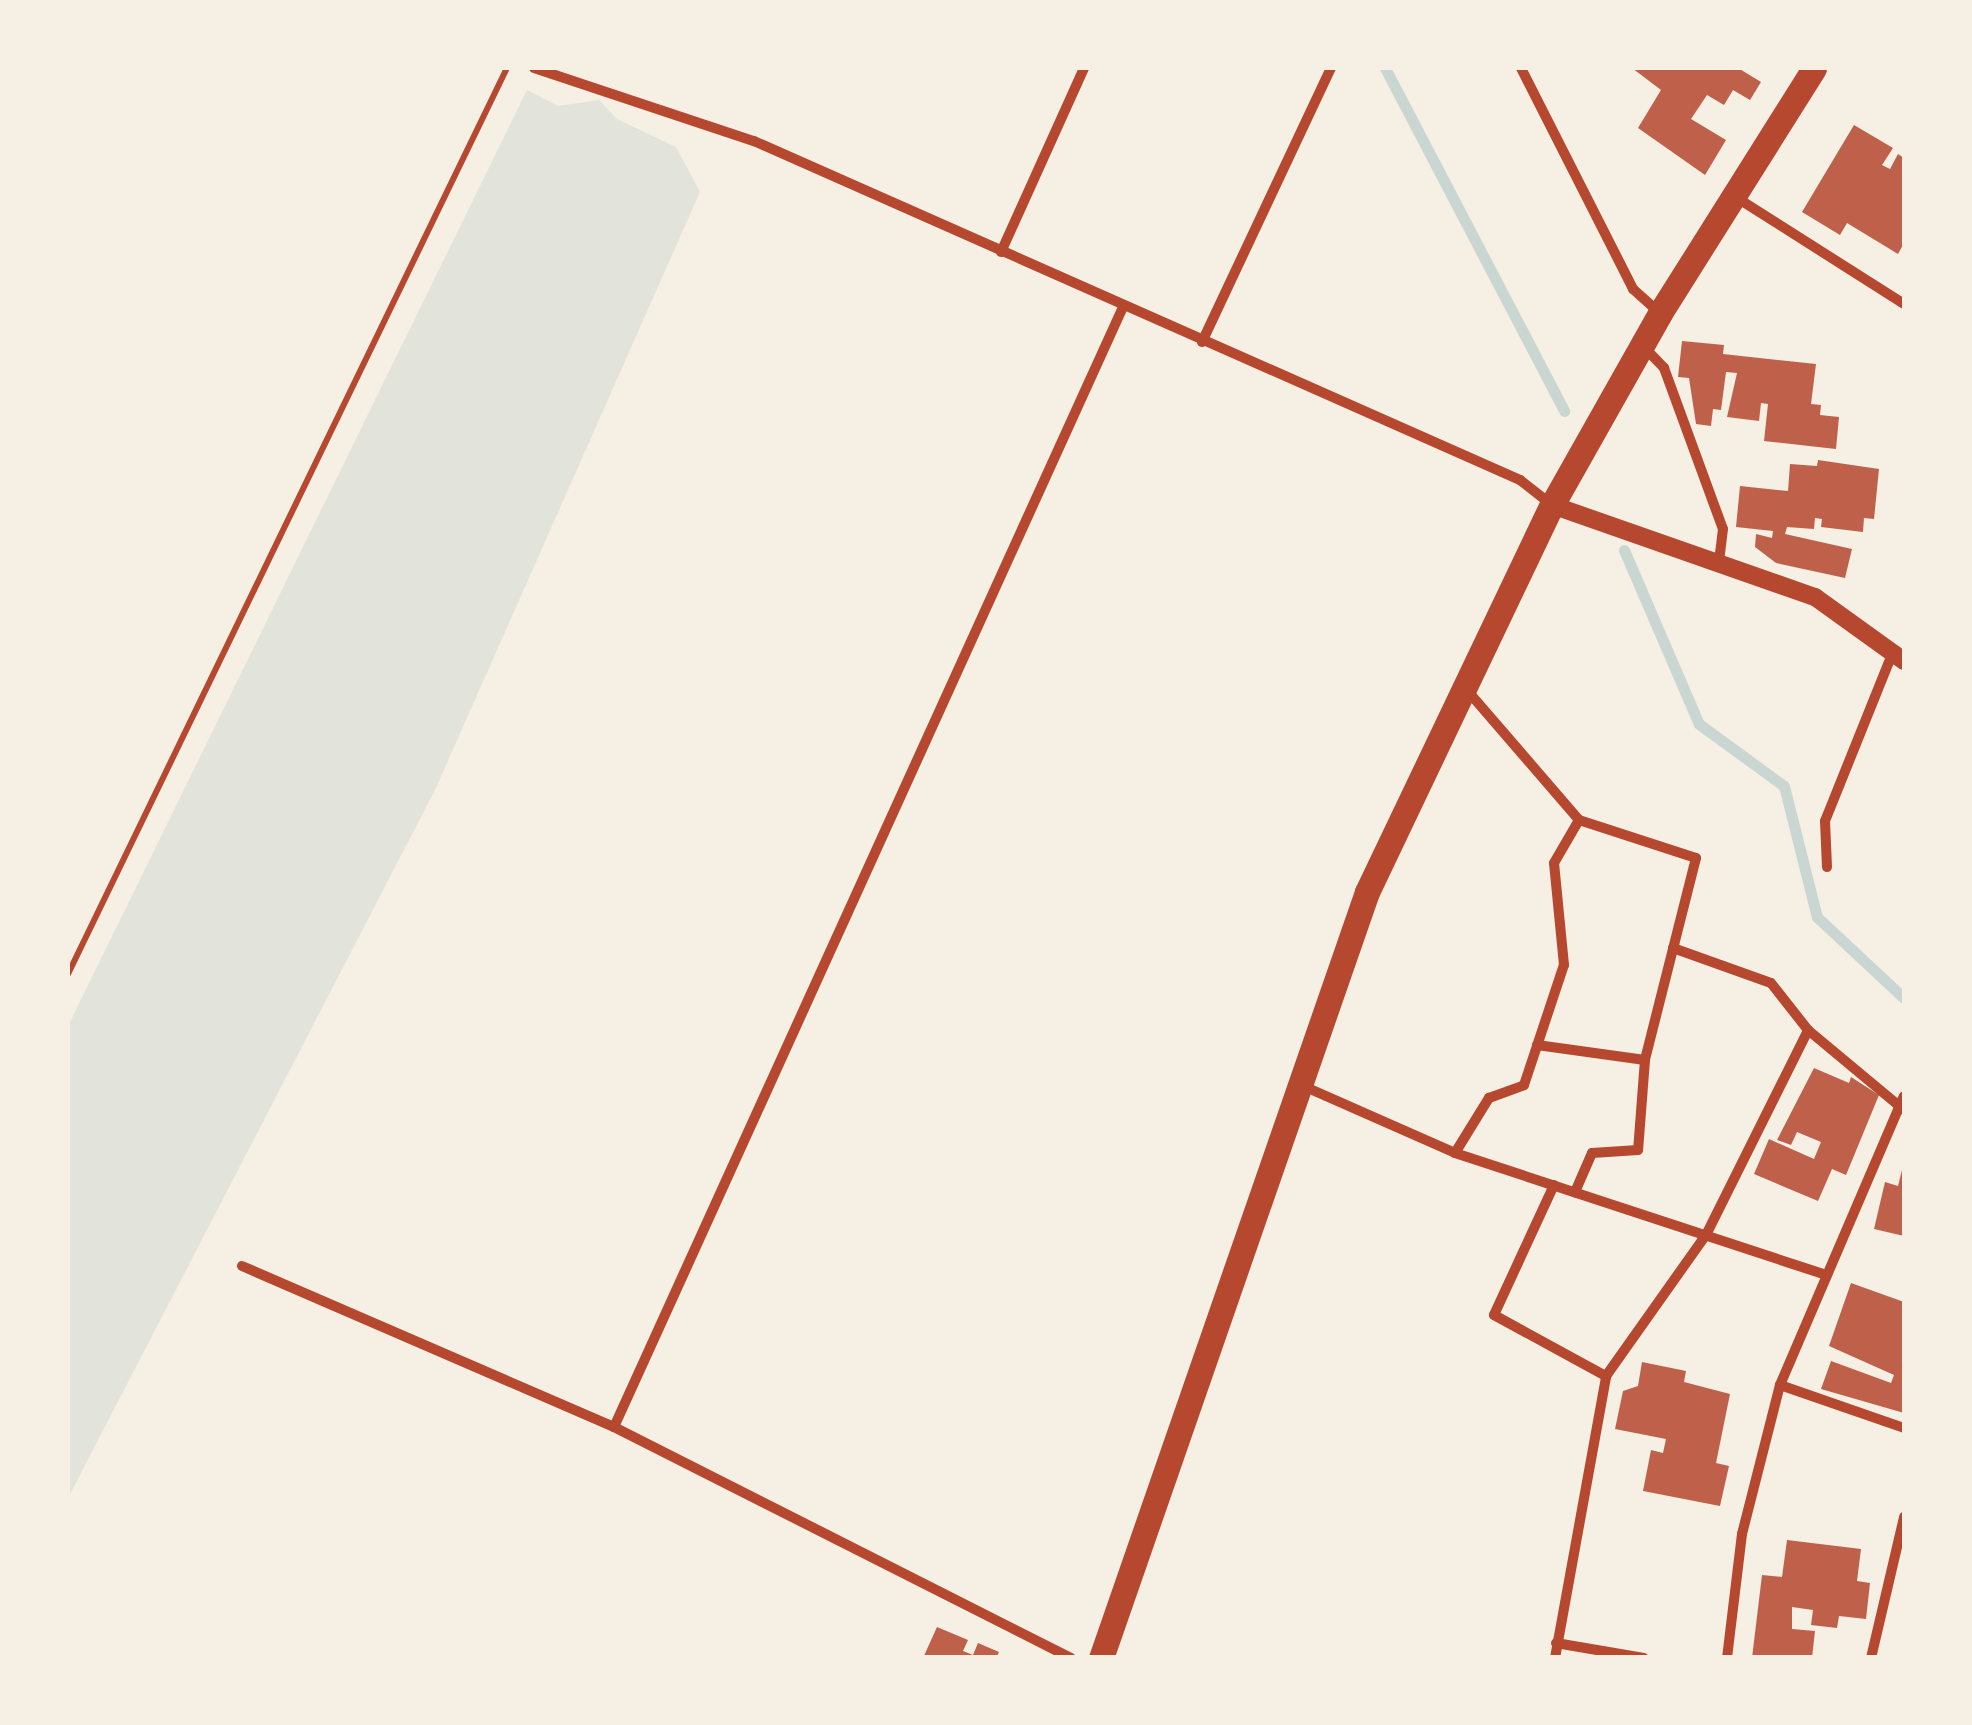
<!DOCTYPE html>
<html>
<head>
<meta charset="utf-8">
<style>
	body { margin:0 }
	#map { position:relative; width:1972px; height:1725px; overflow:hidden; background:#f6efe4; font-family:"Space Grotesk",sans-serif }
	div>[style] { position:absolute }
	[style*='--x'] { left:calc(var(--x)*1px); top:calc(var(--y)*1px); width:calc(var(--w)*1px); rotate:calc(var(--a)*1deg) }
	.green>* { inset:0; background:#e2e4dc }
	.stream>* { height:11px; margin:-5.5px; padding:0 5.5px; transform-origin:5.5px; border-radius:5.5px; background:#c9d6d2 }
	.building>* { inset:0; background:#bf614a }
	.path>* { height:6px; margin:-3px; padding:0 3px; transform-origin:3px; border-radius:3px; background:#b5482f }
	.minor>* { height:10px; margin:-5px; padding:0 5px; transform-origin:5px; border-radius:5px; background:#b5482f }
	.tertiary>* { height:18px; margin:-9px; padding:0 9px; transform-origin:9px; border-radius:9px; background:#b5482f }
	.primary>* { height:25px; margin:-12.5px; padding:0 12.5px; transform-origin:12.5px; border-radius:12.5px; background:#b5482f }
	span { translate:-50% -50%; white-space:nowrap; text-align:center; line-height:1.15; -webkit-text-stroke:10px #f6efe4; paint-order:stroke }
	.frame { position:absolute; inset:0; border:70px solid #f6efe4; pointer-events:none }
</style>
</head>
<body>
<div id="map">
	<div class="green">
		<div style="clip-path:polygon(527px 90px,558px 106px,599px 100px,617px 119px,676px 147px,700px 192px,435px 790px,68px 1498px,68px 1026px)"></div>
	</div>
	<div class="stream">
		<div style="--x:1385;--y:68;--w:387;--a:62.4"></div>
		<div style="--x:1624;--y:550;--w:189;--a:66.7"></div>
		<div style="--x:1699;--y:724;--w:105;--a:36.1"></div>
		<div style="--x:1784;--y:786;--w:135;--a:75.9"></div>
		<div style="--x:1817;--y:917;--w:119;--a:43"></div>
	</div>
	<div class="building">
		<div style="clip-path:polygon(1632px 68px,1738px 68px,1761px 82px,1750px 100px,1733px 90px,1724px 105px,1707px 95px,1691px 119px,1726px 140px,1705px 175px,1638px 128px,1661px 90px)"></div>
		<div style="clip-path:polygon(1854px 125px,1893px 148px,1882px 165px,1890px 169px,1898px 154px,1904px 158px,1904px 243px,1898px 254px,1847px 223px,1840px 235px,1802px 212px)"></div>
		<div style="clip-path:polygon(1682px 341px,1724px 345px,1723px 354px,1816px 364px,1811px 404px,1821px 405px,1820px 415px,1839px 417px,1836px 449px,1764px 441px,1768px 404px,1761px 403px,1759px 421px,1727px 417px,1737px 373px,1726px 372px,1721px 410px,1713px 409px,1711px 426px,1696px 424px,1689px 378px,1678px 377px)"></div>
		<div style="clip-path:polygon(1818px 460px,1879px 469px,1874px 519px,1864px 518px,1863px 532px,1821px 527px,1822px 519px,1815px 518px,1814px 529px,1787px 527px,1785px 534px,1852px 549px,1845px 578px,1776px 563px,1755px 547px,1756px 534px,1772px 538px,1773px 531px,1736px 527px,1740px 486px,1788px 491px,1790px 464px,1817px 466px)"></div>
		<div style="clip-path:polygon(1814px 1068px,1849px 1083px,1851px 1077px,1879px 1095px,1846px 1175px,1832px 1169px,1818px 1201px,1754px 1174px,1769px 1139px,1814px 1159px,1821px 1142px,1797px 1132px,1791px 1145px,1777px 1140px)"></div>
		<div style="clip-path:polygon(1904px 1162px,1904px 1236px,1874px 1229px,1885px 1182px,1898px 1186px)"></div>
		<div style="clip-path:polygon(1851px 1283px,1904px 1302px,1904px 1413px,1821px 1389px,1831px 1361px,1891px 1383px,1894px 1375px,1829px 1346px)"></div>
		<div style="clip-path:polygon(1642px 1362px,1686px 1371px,1684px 1382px,1730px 1394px,1716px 1463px,1729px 1466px,1720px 1506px,1643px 1491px,1651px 1450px,1663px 1453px,1666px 1439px,1615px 1429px,1623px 1391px,1638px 1386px)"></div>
		<div style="clip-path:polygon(1787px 1540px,1861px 1549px,1857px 1581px,1870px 1583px,1866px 1619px,1839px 1616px,1837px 1628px,1811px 1625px,1813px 1610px,1792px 1607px,1792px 1629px,1815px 1631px,1812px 1658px,1752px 1658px,1762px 1575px,1782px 1577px)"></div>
		<div style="clip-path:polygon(937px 1627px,968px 1640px,963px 1651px,973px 1655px,978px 1643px,999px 1652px,996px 1658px,923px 1658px)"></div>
	</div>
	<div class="path">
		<div style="--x:68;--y:974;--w:1007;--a:-64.15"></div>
	</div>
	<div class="minor">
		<div style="--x:534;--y:68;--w:232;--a:18.4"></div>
		<div style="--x:754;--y:141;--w:838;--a:23.87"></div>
		<div style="--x:1520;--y:480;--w:41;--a:38"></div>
		<div style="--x:1521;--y:68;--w:248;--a:63.1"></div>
		<div style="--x:1633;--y:289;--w:36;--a:42"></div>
		<div style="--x:1734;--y:196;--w:201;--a:32.4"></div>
		<div style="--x:1001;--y:252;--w:202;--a:-65.7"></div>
		<div style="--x:1202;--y:342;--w:303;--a:-64.8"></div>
		<div style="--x:1642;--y:345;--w:32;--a:46"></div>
		<div style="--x:1664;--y:368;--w:171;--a:69.9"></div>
		<div style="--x:1723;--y:529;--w:35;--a:97"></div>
		<div style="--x:1466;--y:689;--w:173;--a:49.2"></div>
		<div style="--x:1579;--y:820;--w:123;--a:18"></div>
		<div style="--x:1696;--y:858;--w:208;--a:104.2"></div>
		<div style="--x:1645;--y:1060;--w:90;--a:94.4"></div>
		<div style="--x:1638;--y:1150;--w:46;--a:176.3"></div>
		<div style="--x:1592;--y:1153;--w:43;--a:113.6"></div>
		<div style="--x:1827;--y:867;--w:46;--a:-92.5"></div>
		<div style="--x:1825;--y:821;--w:182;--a:-68.1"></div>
		<div style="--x:1673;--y:948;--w:104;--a:19.7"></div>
		<div style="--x:1771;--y:983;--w:60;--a:51.8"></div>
		<div style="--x:1808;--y:1030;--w:125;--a:39.8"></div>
		<div style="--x:1537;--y:1045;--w:109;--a:7.9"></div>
		<div style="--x:1301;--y:1085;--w:168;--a:23.8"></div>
		<div style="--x:1455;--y:1153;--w:391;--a:18.2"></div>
		<div style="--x:1455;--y:1153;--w:65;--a:-58.3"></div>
		<div style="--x:1489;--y:1098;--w:37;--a:-20"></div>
		<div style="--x:1524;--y:1085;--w:126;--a:-71.6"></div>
		<div style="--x:1564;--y:965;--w:102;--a:-95.6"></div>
		<div style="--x:1554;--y:863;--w:50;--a:-59.8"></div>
		<div style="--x:1554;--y:1185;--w:143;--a:114.8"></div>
		<div style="--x:1494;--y:1315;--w:128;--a:28.6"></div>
		<div style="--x:242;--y:1266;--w:405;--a:23.4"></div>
		<div style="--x:614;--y:1427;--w:512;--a:26.82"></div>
		<div style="--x:1780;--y:1385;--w:131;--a:19.1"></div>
		<div style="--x:614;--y:1427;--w:1230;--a:-65.56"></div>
		<div style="--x:1556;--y:1643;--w:89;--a:9.7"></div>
		<div style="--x:1555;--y:1658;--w:287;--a:-79.7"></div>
		<div style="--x:1606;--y:1376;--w:173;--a:-54.7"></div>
		<div style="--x:1706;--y:1235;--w:229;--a:-63.5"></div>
		<div style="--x:1727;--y:1658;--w:125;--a:-83.1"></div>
		<div style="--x:1742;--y:1534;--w:154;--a:-75.7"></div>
		<div style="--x:1780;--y:1385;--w:314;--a:-66.8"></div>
		<div style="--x:1871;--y:1658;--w:145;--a:-76.8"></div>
	</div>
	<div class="tertiary">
		<div style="--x:1552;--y:505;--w:279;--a:19.3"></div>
		<div style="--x:1815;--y:597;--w:110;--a:35.7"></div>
	</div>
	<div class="primary">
		<div style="--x:1101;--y:1658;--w:811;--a:-70.85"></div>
		<div style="--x:1367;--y:892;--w:429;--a:-64.5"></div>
		<div style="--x:1552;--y:505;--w:220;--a:-60.6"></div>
		<div style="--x:1660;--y:313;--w:289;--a:-57.8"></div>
	</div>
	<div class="frame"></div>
</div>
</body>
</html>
